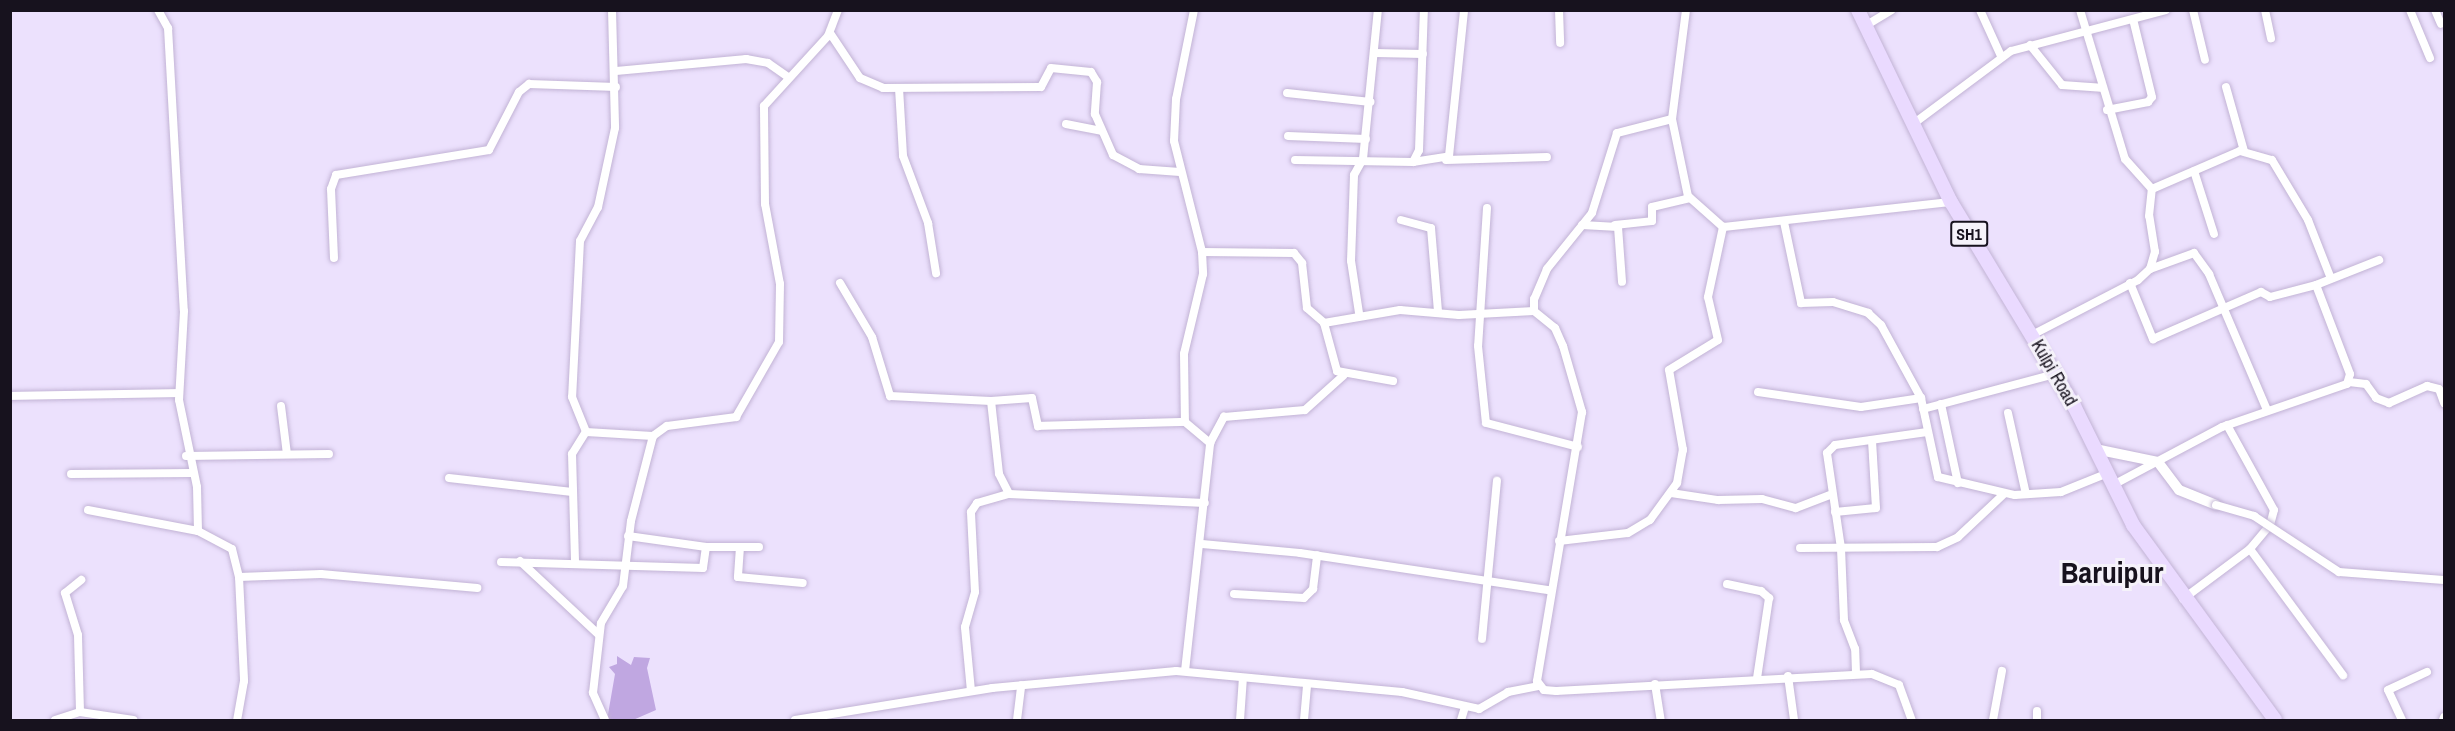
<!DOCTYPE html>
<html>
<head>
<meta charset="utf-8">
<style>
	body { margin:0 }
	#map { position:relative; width:2455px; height:731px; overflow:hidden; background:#ece1fd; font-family:"Archivo Narrow",sans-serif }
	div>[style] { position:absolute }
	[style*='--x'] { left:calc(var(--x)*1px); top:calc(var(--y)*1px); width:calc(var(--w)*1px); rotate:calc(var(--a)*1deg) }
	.water>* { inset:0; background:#c0a7e1 }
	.roads { filter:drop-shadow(0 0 2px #c2b3d5) drop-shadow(0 0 2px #c2b3d5) }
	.minor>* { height:8px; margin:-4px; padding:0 4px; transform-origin:4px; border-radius:4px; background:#fff }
	.tertiary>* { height:10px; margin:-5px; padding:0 5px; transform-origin:5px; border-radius:5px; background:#fff }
	.primary>* { height:14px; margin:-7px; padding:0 7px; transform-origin:7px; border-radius:7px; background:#eadaff }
	.bridges { filter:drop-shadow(0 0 2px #c2b3d5) drop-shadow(0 0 2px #c2b3d5) }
	.minor-bridge>* { height:8px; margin:-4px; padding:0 4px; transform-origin:4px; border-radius:4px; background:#fff }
	span { translate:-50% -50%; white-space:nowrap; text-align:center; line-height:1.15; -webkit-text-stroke:6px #f5f2fa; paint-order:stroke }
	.shield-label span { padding:2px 4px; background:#f5f2fa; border:2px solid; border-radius:4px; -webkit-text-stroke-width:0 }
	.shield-label { font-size:16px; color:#17121e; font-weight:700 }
	.street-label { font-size:18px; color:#17121e }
	.town-label { font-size:30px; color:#17121e; font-weight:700 }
	.frame { position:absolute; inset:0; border:12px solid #17121e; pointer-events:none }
</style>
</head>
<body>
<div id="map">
	<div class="water">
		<div style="clip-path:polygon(617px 656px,631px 665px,634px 657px,650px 658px,647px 668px,656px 710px,633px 720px,607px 720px,615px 674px,609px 667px,617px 664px)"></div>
	</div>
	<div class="roads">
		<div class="minor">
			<div style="--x:158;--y:10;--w:21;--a:61"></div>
			<div style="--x:168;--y:28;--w:283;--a:86.8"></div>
			<div style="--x:184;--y:311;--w:89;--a:93.2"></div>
			<div style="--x:179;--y:400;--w:89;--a:78.3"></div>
			<div style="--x:197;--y:487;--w:44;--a:88.7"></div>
			<div style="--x:612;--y:10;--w:118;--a:88.5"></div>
			<div style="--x:615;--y:128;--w:81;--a:102.1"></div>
			<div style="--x:598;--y:207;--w:38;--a:118"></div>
			<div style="--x:580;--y:241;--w:156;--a:92.9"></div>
			<div style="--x:572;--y:397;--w:38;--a:68"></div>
			<div style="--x:586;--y:432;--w:67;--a:3.4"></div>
			<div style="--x:1194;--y:10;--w:91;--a:101.4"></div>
			<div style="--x:1176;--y:99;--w:42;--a:92.7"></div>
			<div style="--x:1174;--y:141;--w:114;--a:75.8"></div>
			<div style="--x:1202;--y:252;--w:22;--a:87"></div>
			<div style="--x:1203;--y:274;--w:82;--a:103.4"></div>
			<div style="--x:1184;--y:354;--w:68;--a:89.2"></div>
			<div style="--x:1185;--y:422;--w:33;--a:40"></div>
			<div style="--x:1559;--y:10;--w:33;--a:88"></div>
			<div style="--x:1686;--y:10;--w:110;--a:97.3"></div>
			<div style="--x:1672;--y:119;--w:57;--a:165.7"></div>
			<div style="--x:1617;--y:133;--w:84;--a:107.4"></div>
			<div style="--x:1592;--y:213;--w:72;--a:128.8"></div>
			<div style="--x:1547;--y:269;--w:33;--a:113"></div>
			<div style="--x:1534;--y:299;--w:12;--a:90"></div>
			<div style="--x:1534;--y:311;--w:27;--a:39"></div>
			<div style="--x:1555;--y:328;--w:20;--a:66"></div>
			<div style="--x:1563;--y:346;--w:69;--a:73.9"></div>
			<div style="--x:1582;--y:412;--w:273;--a:99.5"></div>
			<div style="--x:1537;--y:681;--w:11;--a:52"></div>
			<div style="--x:1544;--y:690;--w:12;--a:5"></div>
			<div style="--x:1556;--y:691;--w:316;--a:-3.1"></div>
			<div style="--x:1872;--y:674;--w:29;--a:22"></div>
			<div style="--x:1899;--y:685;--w:37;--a:70"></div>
			<div style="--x:1980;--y:10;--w:51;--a:65.5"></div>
			<div style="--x:2193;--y:10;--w:51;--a:76.5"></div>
			<div style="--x:2265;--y:10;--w:29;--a:78"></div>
			<div style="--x:2410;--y:10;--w:52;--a:67.4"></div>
			<div style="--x:2435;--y:10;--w:15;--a:67"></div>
			<div style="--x:1865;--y:26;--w:31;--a:-31"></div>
			<div style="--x:830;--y:33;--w:54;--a:56.3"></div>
			<div style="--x:860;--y:78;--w:25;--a:23"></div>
			<div style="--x:883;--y:88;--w:158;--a:-0.4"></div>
			<div style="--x:1041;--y:87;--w:21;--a:-62"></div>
			<div style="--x:1051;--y:68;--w:40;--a:5.7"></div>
			<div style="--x:1091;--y:72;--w:12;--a:59"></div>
			<div style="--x:1097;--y:82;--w:32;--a:94"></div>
			<div style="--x:1095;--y:114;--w:45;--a:66.3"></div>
			<div style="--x:1113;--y:155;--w:30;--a:28"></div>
			<div style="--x:1139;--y:169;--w:41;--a:4.2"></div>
			<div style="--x:2030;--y:45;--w:51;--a:51.3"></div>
			<div style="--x:2062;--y:85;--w:39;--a:4"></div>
			<div style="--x:1375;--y:53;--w:48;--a:1.2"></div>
			<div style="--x:616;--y:71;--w:131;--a:-5.3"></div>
			<div style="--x:746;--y:59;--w:22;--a:10"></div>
			<div style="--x:768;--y:63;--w:24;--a:35"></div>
			<div style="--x:2226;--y:87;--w:66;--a:74.3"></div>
			<div style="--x:899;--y:88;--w:68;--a:86.6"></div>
			<div style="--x:903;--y:156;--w:72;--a:69.5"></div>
			<div style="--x:928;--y:223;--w:51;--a:80.9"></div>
			<div style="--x:1287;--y:93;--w:84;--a:6.1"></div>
			<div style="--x:2107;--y:110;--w:42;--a:-11"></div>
			<div style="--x:2148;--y:102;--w:6;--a:-51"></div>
			<div style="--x:2152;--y:97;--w:80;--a:-103.7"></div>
			<div style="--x:1672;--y:119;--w:79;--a:78.3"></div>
			<div style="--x:1688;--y:196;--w:47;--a:41.5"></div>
			<div style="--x:1066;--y:124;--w:36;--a:11"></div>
			<div style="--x:1913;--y:124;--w:122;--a:-36.7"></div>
			<div style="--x:2011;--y:51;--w:160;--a:-14.8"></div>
			<div style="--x:1288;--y:136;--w:78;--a:2.2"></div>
			<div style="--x:1295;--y:160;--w:118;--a:1"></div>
			<div style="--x:1413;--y:162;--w:13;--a:-63"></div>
			<div style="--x:1419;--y:150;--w:140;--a:-88"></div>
			<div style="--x:1446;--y:160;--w:101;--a:-1.7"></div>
			<div style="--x:1413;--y:162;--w:36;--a:-9"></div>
			<div style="--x:1449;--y:156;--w:147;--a:-84.1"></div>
			<div style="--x:2194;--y:171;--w:66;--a:72.4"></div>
			<div style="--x:2152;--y:189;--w:96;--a:-23.4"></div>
			<div style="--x:2240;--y:151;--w:33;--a:16"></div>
			<div style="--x:2272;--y:160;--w:70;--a:59"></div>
			<div style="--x:2308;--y:220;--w:60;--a:68.6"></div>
			<div style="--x:1487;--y:208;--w:138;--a:93.7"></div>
			<div style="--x:1478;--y:346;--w:77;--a:84.1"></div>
			<div style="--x:1486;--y:423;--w:95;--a:14.6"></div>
			<div style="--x:1401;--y:220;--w:31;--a:15"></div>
			<div style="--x:1431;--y:228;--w:84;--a:85.2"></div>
			<div style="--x:1784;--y:222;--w:83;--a:78.1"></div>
			<div style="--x:1801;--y:303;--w:32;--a:-2"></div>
			<div style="--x:1833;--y:302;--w:37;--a:17"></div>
			<div style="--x:1868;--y:313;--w:18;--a:43"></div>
			<div style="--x:1881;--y:325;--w:83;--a:61.3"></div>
			<div style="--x:1921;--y:398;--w:81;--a:77.9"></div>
			<div style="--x:1938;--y:477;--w:79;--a:13.2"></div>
			<div style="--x:2015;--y:495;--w:46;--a:-3.7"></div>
			<div style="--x:2061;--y:492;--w:51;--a:-22"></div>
			<div style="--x:1582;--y:225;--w:36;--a:3"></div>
			<div style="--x:1618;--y:227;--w:55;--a:85.8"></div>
			<div style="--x:1615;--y:225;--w:37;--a:-6"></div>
			<div style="--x:1652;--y:221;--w:14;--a:-90"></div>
			<div style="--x:1652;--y:207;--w:39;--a:-13"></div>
			<div style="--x:1723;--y:227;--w:229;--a:-6.3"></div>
			<div style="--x:1202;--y:252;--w:92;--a:0.6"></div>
			<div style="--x:1294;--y:253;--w:13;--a:51"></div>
			<div style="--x:1302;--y:263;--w:45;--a:83.7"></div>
			<div style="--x:1307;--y:308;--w:23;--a:41"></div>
			<div style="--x:1324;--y:323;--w:77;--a:-9.7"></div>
			<div style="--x:1400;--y:310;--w:59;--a:4.8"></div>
			<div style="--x:1459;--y:315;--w:75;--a:-3.1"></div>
			<div style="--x:334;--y:258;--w:69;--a:-92.5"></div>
			<div style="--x:331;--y:189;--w:15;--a:-70"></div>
			<div style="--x:336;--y:175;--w:155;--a:-9.3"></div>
			<div style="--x:489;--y:150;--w:65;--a:-62.7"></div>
			<div style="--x:519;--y:92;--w:13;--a:-39"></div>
			<div style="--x:529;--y:84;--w:87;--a:2"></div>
			<div style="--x:2150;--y:269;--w:47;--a:-20"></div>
			<div style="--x:2194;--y:253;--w:26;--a:54"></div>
			<div style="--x:2209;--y:274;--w:148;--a:66.9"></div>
			<div style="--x:840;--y:283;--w:63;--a:59.3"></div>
			<div style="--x:872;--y:337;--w:62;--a:73"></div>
			<div style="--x:890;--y:396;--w:101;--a:2.8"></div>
			<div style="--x:991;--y:401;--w:73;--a:83.7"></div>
			<div style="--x:999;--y:474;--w:22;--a:63"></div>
			<div style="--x:1009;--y:494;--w:196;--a:2.6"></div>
			<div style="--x:2130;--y:283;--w:61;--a:67.7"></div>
			<div style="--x:2153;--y:339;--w:118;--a:-23.5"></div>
			<div style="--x:2261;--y:292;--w:10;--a:29"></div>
			<div style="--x:2270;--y:297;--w:48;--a:-14.6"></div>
			<div style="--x:1359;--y:313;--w:53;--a:-98.7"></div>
			<div style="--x:1351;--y:261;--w:86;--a:-88"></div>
			<div style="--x:1354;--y:175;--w:18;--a:-61"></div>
			<div style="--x:1363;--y:159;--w:150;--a:-84.3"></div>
			<div style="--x:1324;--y:323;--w:50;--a:74.8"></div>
			<div style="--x:1337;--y:371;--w:57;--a:10.1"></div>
			<div style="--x:2032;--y:335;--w:119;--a:-27.4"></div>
			<div style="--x:2138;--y:280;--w:16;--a:-43"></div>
			<div style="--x:2150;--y:269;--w:18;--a:-74"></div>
			<div style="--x:2155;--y:252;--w:36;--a:-99"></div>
			<div style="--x:2149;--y:216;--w:27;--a:-84"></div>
			<div style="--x:2152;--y:189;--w:40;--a:-132"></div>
			<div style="--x:2125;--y:159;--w:156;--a:-106.8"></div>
			<div style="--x:2349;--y:382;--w:17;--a:7"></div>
			<div style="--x:2366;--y:384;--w:17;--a:54"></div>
			<div style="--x:2376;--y:398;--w:14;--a:21"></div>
			<div style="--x:2389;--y:403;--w:42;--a:-24.1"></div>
			<div style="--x:2427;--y:386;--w:12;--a:14"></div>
			<div style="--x:2439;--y:389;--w:15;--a:70"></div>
			<div style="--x:1758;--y:392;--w:104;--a:8.3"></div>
			<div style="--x:1861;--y:407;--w:61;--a:-8.5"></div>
			<div style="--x:10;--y:396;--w:168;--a:-1"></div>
			<div style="--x:991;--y:401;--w:41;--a:-4.2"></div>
			<div style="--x:1032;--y:398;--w:29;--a:78"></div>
			<div style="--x:1038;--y:426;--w:147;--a:-1.6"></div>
			<div style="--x:1941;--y:404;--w:81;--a:77.9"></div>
			<div style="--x:281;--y:406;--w:48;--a:82.9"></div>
			<div style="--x:1923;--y:409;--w:137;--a:-14.9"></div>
			<div style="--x:2008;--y:413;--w:83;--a:77.5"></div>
			<div style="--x:2227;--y:425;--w:97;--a:61.1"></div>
			<div style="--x:2274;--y:510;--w:16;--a:105"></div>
			<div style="--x:2270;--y:525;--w:31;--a:130"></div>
			<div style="--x:186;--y:456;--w:143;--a:-0.8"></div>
			<div style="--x:71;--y:474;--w:122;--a:-0.5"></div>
			<div style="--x:449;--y:478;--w:124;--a:6.5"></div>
			<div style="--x:2113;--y:485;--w:123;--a:-28"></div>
			<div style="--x:2222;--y:427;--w:132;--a:-19"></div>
			<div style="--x:2347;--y:384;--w:10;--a:-73"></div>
			<div style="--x:2350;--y:374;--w:95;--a:-110.9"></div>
			<div style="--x:2316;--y:285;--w:68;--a:-21.6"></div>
			<div style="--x:1671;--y:493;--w:48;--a:8.5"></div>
			<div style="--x:1718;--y:500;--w:44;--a:-1.3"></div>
			<div style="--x:1762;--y:499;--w:35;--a:15"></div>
			<div style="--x:1796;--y:508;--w:39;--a:-21"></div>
			<div style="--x:88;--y:510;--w:112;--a:10.8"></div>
			<div style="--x:198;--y:531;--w:38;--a:28"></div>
			<div style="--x:232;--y:549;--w:29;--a:76"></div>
			<div style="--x:239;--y:577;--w:104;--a:87.2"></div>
			<div style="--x:244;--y:681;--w:40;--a:100"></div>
			<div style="--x:1835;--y:512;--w:41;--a:-5.6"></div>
			<div style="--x:1876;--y:508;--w:68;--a:-93.4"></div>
			<div style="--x:628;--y:536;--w:79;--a:8"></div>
			<div style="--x:706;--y:547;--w:53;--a:0"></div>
			<div style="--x:1559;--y:541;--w:69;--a:-6.6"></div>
			<div style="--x:1628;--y:533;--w:26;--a:-31"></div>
			<div style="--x:1650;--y:520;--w:46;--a:-53.9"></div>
			<div style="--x:1677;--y:483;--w:34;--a:-80"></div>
			<div style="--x:1683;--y:450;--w:81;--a:-99.9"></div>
			<div style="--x:1669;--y:370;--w:57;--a:-31.5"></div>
			<div style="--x:1718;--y:340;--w:44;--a:-103.1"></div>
			<div style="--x:1708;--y:297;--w:72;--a:-77.9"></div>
			<div style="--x:1202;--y:544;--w:98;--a:5.2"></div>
			<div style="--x:1300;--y:553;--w:252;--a:8.5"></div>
			<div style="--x:740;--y:547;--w:30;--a:94"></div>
			<div style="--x:738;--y:577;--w:65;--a:5.3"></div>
			<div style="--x:1800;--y:548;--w:137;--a:-0.4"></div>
			<div style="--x:1937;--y:547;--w:23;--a:-25"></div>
			<div style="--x:1958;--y:537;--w:63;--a:-43.1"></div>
			<div style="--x:520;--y:561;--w:108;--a:43.1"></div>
			<div style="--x:575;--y:561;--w:107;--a:-91.6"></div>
			<div style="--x:572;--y:454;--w:26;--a:-58"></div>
			<div style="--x:501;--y:562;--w:202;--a:1.7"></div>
			<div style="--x:703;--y:568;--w:21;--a:-82"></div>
			<div style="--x:239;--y:577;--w:82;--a:-2.1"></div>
			<div style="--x:321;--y:574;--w:157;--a:5.1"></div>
			<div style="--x:1727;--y:584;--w:35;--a:12"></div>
			<div style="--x:1761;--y:591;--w:11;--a:41"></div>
			<div style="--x:1769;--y:598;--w:81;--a:98.5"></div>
			<div style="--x:1234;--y:594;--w:70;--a:3.3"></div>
			<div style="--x:1304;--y:598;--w:13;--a:-45"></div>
			<div style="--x:1313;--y:589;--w:34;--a:-83"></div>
			<div style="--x:2183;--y:599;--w:84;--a:-36.7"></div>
			<div style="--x:2250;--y:549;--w:157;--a:53.6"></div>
			<div style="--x:1482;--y:639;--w:159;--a:-84.6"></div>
			<div style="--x:1185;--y:671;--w:229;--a:-83.7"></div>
			<div style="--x:1210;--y:443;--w:30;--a:-62"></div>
			<div style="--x:1224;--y:417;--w:81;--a:-4.9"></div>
			<div style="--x:1305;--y:410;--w:52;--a:-41.9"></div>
			<div style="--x:1856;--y:673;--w:24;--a:-92"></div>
			<div style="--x:1855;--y:649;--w:31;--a:-111"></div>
			<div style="--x:1844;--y:620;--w:72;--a:-92.4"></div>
			<div style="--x:1841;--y:548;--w:96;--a:-98.4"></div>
			<div style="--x:1827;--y:453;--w:11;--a:-45"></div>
			<div style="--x:1835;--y:445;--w:93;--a:-8"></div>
			<div style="--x:1788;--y:676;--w:44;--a:82.2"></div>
			<div style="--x:1655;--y:684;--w:36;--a:81"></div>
			<div style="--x:971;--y:691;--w:64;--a:-95.4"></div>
			<div style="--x:965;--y:627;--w:36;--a:-74"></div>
			<div style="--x:975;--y:592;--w:80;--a:-92.9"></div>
			<div style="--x:971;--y:512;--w:11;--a:-56"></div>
			<div style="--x:977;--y:503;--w:33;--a:-16"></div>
			<div style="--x:80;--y:712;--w:77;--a:-91.5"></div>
			<div style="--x:78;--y:635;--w:44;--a:-107.2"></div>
			<div style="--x:65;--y:593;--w:21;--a:-39"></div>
			<div style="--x:55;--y:720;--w:26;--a:-18"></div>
			<div style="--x:80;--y:712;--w:54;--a:8.6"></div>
			<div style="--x:605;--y:720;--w:30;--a:-114"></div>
			<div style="--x:593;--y:693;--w:70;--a:-83.5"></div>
			<div style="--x:601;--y:623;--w:43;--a:-59.3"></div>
			<div style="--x:623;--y:586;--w:65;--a:-83"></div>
			<div style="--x:631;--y:521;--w:88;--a:-75.5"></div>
			<div style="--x:653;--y:436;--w:17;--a:-36"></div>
			<div style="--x:667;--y:426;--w:70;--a:-7.4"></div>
			<div style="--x:736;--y:417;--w:86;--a:-60.2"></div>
			<div style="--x:779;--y:342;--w:58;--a:-89"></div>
			<div style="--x:780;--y:284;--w:81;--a:-100.6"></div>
			<div style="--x:765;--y:204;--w:98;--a:-90.6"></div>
			<div style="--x:764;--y:106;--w:95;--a:-47.6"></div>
			<div style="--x:828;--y:36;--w:28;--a:-69"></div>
			<div style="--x:795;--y:720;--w:200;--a:-9.2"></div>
			<div style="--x:992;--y:688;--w:185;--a:-5.3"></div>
			<div style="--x:1176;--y:671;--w:227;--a:5.3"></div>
			<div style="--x:1402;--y:692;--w:79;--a:12.4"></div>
			<div style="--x:1479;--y:709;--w:34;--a:-30"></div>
			<div style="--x:1508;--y:692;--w:32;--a:-11"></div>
			<div style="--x:1017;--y:720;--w:35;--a:-83"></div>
			<div style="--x:1240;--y:720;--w:39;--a:-86"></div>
			<div style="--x:1304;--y:720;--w:36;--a:-85"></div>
			<div style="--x:1461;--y:720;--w:14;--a:-73"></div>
			<div style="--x:1993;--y:720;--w:50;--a:-79.6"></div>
			<div style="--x:2037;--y:720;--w:9;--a:-90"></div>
			<div style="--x:2402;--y:720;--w:33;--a:-115"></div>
			<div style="--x:2388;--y:690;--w:43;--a:-24.8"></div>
			<div style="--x:2443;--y:720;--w:3;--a:-72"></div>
		</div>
		<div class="tertiary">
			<div style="--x:2095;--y:449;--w:64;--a:11.7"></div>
			<div style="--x:2158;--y:462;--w:35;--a:53"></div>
			<div style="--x:2179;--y:490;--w:40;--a:22"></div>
		</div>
		<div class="primary">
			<div style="--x:1858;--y:10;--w:213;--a:64.2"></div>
			<div style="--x:1951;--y:202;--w:238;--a:58.9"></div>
			<div style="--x:2074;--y:406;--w:133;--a:63.6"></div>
			<div style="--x:2133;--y:525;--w:241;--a:53.9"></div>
		</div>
	</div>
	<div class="bridges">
		<div class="minor-bridge">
			<div style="--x:2216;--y:505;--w:40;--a:16"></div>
			<div style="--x:2254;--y:516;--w:102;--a:33.4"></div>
			<div style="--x:2339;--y:572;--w:105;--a:4.4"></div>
		</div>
	</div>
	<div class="shield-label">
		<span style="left:1969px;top:234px">SH1</span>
	</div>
	<div class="street-label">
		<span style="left:2054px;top:373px;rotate:60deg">Kulpi Road</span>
	</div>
	<div class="town-label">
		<span style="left:2112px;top:572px">Baruipur</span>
	</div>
	<div class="frame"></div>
</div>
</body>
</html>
